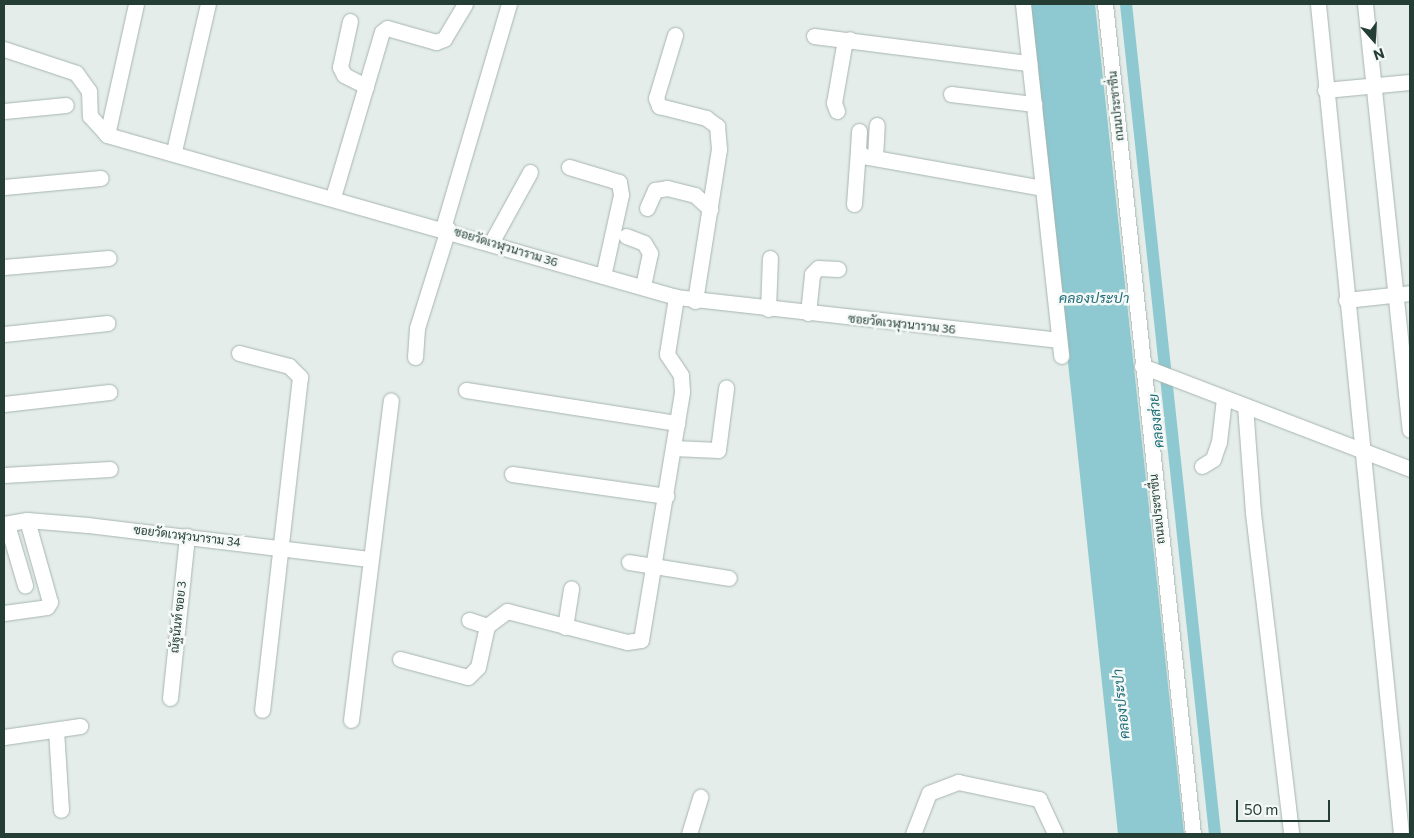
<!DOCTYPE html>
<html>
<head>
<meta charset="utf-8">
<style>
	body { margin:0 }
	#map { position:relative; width:1414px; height:838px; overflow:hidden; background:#e4ede9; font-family:Commissioner,Sarabun,sans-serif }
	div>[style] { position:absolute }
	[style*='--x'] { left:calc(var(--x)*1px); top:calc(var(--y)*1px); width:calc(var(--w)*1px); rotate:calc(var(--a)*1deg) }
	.water>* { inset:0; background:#8ec8d0 }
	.canal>* { height:12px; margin:-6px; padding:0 6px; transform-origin:6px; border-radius:6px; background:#8ec8d0 }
	.roads { filter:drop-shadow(0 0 1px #a7b5b0) drop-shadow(0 0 1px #a7b5b0) }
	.minor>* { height:15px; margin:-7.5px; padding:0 7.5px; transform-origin:7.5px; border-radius:7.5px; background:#fff }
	span { translate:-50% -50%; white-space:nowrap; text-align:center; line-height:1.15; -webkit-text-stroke:5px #f5f9f7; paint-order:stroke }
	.street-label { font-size:12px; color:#243e36 }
	.water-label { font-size:14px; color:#1f6d79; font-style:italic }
	.frame { position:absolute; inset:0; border:5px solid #243e36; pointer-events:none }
	.north { position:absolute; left:1349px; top:15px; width:50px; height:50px; -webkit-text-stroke:4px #f5f9f7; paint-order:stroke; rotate:161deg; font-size:14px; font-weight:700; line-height:20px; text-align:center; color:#243e36 }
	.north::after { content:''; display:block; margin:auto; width:18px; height:22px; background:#243e36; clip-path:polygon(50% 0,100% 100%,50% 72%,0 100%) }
	.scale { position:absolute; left:1236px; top:800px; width:94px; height:22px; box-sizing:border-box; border:2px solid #243e36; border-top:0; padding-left:6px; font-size:15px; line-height:18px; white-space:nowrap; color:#243e36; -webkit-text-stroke:4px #f5f9f7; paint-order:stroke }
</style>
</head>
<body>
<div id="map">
	<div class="water">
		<div style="clip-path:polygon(1030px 4px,1095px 4px,1184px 834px,1118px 834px)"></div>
	</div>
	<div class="canal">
		<div style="--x:1126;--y:4;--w:835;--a:83.88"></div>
	</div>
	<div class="roads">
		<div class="minor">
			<div style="--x:1023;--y:4;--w:354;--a:83.8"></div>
			<div style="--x:1105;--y:4;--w:835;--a:83.95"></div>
			<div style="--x:1318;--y:4;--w:834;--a:84.29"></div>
			<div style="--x:1365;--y:4;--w:428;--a:84"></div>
			<div style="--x:350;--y:21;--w:47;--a:102.3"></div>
			<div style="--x:340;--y:67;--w:9;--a:63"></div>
			<div style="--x:344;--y:75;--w:25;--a:27"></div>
			<div style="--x:675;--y:35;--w:66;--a:106.8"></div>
			<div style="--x:656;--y:98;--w:9;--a:69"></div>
			<div style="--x:659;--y:106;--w:49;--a:14.3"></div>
			<div style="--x:706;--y:118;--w:14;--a:36"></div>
			<div style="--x:717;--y:126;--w:23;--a:85"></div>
			<div style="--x:719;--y:149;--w:154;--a:99"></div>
			<div style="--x:814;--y:36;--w:217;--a:7.2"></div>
			<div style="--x:4;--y:49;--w:76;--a:18.4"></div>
			<div style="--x:76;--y:73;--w:22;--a:54"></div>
			<div style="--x:89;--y:91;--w:25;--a:88"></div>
			<div style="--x:90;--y:116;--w:25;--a:48"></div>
			<div style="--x:107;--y:135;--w:592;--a:15.89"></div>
			<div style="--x:676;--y:297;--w:385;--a:6.4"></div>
			<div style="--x:1325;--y:90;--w:85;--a:-5.4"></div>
			<div style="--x:951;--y:94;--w:84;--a:6.9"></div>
			<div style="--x:4;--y:111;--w:62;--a:-5.5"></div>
			<div style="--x:837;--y:111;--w:9;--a:-111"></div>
			<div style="--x:834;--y:103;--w:59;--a:-80.2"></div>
			<div style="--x:844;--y:45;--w:8;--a:-45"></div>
			<div style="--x:859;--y:131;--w:19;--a:93"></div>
			<div style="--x:858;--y:150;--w:8;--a:50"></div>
			<div style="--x:863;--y:156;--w:182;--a:10.1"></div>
			<div style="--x:107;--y:135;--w:134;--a:-77.5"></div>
			<div style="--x:174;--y:151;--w:151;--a:-77"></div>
			<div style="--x:875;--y:158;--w:33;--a:-87"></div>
			<div style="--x:569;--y:167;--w:52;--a:16.7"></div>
			<div style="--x:619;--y:182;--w:13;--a:81"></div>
			<div style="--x:621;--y:195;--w:83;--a:102.5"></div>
			<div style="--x:4;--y:187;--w:97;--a:-5.3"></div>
			<div style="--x:333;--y:197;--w:172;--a:-73.5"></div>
			<div style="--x:382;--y:32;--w:6;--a:-39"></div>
			<div style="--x:387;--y:28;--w:51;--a:15.9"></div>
			<div style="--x:436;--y:42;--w:9;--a:-21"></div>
			<div style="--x:444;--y:39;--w:41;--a:-59"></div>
			<div style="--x:854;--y:204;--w:54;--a:-85.8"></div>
			<div style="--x:647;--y:208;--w:20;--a:-66"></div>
			<div style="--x:655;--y:190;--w:12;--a:-9"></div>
			<div style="--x:667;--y:188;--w:29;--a:14"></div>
			<div style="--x:695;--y:195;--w:21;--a:43"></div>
			<div style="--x:443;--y:228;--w:234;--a:-73.6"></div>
			<div style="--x:626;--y:236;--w:19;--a:21"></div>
			<div style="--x:644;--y:243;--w:12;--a:59"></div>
			<div style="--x:650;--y:253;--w:35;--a:102"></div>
			<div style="--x:491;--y:243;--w:81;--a:-61.2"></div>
			<div style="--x:4;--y:267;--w:105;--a:-4.9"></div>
			<div style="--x:1346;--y:300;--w:64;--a:-6.2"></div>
			<div style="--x:768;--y:309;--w:51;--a:-87.8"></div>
			<div style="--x:808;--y:313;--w:39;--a:-84"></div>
			<div style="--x:812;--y:274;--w:8;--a:-45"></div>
			<div style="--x:818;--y:268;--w:20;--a:3"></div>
			<div style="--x:4;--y:334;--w:104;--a:-6.1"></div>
			<div style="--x:239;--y:353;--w:52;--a:14.6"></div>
			<div style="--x:289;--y:366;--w:16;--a:45"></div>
			<div style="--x:300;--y:377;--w:335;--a:96.5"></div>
			<div style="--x:415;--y:357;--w:29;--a:-86"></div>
			<div style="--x:417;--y:328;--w:104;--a:-72.6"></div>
			<div style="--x:1142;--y:366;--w:287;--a:21"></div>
			<div style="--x:466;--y:390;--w:214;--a:8.9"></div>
			<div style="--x:4;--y:404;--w:106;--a:-6.5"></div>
			<div style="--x:1245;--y:406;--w:107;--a:85.7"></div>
			<div style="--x:1253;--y:513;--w:323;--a:83.2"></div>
			<div style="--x:673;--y:448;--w:45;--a:2.5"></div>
			<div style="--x:718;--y:450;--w:63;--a:-82.6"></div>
			<div style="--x:1202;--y:466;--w:13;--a:-32"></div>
			<div style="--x:1213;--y:459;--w:18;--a:-71"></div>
			<div style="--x:1219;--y:442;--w:44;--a:-83.5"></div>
			<div style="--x:512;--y:474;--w:156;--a:8.1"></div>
			<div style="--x:4;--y:475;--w:106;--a:-3.2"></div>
			<div style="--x:4;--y:524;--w:23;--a:-10"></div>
			<div style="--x:27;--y:520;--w:61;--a:4.7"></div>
			<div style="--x:88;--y:525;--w:284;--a:6.9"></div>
			<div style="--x:7;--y:524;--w:64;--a:73.6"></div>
			<div style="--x:629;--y:562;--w:101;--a:9.1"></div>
			<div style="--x:4;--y:613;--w:43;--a:-7.9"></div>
			<div style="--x:47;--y:607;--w:6;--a:-59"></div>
			<div style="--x:50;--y:602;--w:85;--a:-105.7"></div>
			<div style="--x:469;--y:620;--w:19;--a:18"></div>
			<div style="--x:487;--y:626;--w:25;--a:-37"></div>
			<div style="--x:507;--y:611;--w:124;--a:14.5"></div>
			<div style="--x:627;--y:642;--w:14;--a:-8"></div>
			<div style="--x:641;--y:640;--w:252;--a:-80.6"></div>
			<div style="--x:682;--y:391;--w:16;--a:-94"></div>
			<div style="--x:681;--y:375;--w:25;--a:-124"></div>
			<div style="--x:667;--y:354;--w:58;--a:-81"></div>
			<div style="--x:565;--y:627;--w:39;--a:-81"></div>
			<div style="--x:400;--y:659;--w:70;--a:14.8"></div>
			<div style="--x:468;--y:677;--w:14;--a:-45"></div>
			<div style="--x:478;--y:667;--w:42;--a:-77.6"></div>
			<div style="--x:170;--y:698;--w:163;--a:-84"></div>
			<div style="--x:351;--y:720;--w:322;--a:-82.9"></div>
			<div style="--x:56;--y:730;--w:80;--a:86.4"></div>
			<div style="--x:4;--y:737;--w:77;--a:-8.2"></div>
			<div style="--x:689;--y:834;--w:39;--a:-73"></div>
			<div style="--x:913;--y:834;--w:44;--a:-68.7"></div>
			<div style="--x:929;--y:793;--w:31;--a:-21"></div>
			<div style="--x:958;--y:782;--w:83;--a:11.9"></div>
			<div style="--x:1039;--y:799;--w:38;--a:65"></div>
		</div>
	</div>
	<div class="street-label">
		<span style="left:1116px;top:106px;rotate:-96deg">ถนนประชาชื่น</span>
		<span style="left:506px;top:247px;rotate:17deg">ซอยวัดเวฬุวนาราม 36</span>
		<span style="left:902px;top:324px;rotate:6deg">ซอยวัดเวฬุวนาราม 36</span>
		<span style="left:1157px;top:509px;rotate:-96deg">ถนนประชาชื่น</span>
		<span style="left:187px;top:536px;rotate:7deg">ซอยวัดเวฬุวนาราม 34</span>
		<span style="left:178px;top:617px;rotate:-84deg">ณัฐนันท์ ซอย 3</span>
	</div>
	<div class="water-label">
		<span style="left:1094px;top:298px">คลองประปา</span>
		<span style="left:1156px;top:421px;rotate:-96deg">คลองส่วย</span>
		<span style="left:1121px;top:704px;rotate:-96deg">คลองประปา</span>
	</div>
	<div class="frame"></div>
	<div class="north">N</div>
	<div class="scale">50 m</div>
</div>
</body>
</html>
